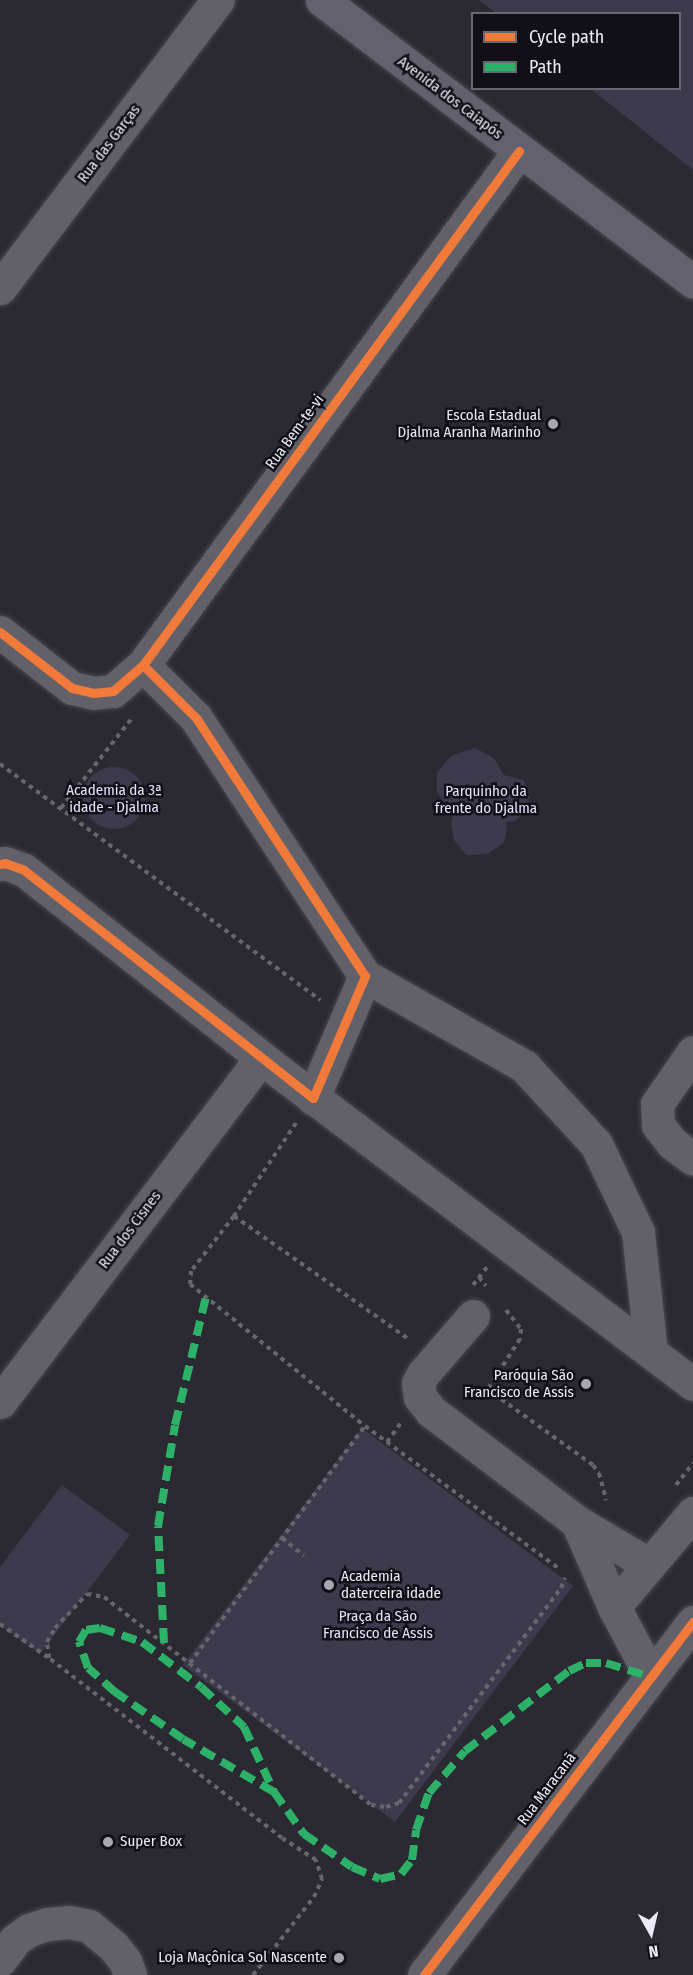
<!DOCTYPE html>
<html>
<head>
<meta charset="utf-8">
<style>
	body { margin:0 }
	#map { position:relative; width:693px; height:1975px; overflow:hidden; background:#2b2a32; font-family:"Fira Sans Condensed",sans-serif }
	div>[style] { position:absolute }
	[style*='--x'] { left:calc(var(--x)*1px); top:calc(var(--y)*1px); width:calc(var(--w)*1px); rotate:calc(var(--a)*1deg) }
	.green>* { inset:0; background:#3e3a4d }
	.round { border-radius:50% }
	.path>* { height:4px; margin-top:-2px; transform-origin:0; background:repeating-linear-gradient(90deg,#67666c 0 4.5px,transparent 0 9px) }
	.roads { filter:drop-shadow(0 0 2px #48464e) drop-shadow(0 0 2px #48464e) }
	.minor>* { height:33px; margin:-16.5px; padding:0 16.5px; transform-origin:16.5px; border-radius:16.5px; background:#626169 }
	.major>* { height:33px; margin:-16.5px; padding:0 16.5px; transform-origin:16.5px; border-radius:16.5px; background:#63616d }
	.quiet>* { height:8px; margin-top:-4px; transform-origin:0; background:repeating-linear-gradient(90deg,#2db169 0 15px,transparent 0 23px) }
	.cycleway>* { height:9px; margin:-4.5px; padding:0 4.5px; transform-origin:4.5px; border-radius:4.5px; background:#f17a3a }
	.dots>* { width:16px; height:16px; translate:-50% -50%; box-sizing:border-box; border:3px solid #111017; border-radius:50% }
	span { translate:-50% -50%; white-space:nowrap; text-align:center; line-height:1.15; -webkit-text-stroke:5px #111017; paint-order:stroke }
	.street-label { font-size:15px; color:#eceaf6 }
	.poi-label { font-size:15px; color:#eceaf6 }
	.right { translate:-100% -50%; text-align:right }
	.left { translate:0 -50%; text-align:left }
	.park-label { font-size:15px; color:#e5e1fb }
	.legend { position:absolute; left:471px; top:12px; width:210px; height:78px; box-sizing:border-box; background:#111017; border:2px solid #696770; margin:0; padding:8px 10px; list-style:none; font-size:18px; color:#eceaf6 }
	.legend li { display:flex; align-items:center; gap:12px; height:30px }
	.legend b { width:30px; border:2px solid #696770 }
	.north { position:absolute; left:621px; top:1903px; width:60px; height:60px; -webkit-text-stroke:4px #111017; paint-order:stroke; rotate:172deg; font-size:16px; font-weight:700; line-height:24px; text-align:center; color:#eceaf6 }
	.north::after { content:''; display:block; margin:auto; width:21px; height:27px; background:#eceaf6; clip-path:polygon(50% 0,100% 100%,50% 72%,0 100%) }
</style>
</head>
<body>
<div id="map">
	<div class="green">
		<div style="clip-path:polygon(479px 0,693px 0,693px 170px,591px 89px,680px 88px,680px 14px,496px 13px)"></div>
		<div style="clip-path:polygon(475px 748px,494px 758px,504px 775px,524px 780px,530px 795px,526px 811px,515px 821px,506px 822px,507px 831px,503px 844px,487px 854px,466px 855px,454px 840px,451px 823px,456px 806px,445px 805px,437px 791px,437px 773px,451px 756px)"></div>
		<div class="round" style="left:83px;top:767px;width:62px;height:62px"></div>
		<div style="clip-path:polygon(362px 1428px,573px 1586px,395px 1822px,183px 1665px)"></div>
		<div style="clip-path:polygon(62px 1485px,130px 1535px,40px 1654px,0 1625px,0 1567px)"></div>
	</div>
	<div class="path">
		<div style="--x:0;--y:764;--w:398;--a:36.4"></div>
		<div style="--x:61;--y:808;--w:115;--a:-51.7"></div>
		<div style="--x:296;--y:1123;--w:112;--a:123.7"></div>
		<div style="--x:234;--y:1216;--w:70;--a:128"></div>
		<div style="--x:191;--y:1271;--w:13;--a:94"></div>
		<div style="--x:190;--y:1284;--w:225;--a:39.1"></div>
		<div style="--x:365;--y:1426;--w:242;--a:36.3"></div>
		<div style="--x:234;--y:1216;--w:215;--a:35.2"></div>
		<div style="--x:479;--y:1277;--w:11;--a:52"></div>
		<div style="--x:473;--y:1285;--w:23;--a:-52"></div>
		<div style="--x:506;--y:1310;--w:24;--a:52"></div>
		<div style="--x:521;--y:1329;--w:10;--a:96"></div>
		<div style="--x:520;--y:1339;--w:57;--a:122.9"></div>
		<div style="--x:489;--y:1387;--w:9;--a:54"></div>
		<div style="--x:494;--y:1394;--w:122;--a:35.6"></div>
		<div style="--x:593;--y:1465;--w:10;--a:53"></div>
		<div style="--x:599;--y:1473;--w:28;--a:75"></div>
		<div style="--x:387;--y:1442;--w:24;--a:-54"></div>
		<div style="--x:676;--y:1485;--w:28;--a:-52"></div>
		<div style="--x:282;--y:1538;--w:28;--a:39"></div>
		<div style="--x:0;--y:1624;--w:60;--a:34.8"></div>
		<div style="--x:190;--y:1663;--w:295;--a:-53.6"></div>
		<div style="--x:253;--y:1975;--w:99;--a:-52"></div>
		<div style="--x:314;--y:1897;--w:20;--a:-66"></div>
		<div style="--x:322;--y:1879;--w:20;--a:-108"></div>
		<div style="--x:316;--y:1860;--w:40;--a:-147.1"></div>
		<div style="--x:282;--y:1838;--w:294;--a:-142.3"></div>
		<div style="--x:49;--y:1658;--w:16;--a:-97"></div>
		<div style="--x:47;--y:1642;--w:16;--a:-60"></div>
		<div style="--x:55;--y:1628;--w:47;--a:-46.7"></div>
		<div style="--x:87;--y:1594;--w:17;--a:10"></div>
		<div style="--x:104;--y:1597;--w:338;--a:37.9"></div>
		<div style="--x:371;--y:1805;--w:15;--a:8"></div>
		<div style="--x:386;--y:1807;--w:14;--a:-17"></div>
		<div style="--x:399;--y:1803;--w:269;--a:-53"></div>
		<div style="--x:561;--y:1588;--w:11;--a:-68"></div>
	</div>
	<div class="roads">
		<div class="minor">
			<div style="--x:0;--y:288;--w:361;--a:-52.9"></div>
			<div style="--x:0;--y:632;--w:91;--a:37.9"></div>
			<div style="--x:72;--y:688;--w:22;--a:13"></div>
			<div style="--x:93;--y:693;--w:20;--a:-6"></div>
			<div style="--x:113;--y:691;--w:40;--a:-41"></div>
			<div style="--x:143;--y:665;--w:637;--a:-53.81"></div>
			<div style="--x:143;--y:665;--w:75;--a:45"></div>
			<div style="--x:196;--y:718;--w:308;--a:56.8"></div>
			<div style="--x:365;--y:976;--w:133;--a:113.1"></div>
			<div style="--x:0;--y:864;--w:5;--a:-11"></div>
			<div style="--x:5;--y:863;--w:20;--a:20"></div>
			<div style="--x:24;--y:870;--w:328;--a:38.3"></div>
			<div style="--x:281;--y:1073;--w:516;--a:37.05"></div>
			<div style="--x:365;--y:976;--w:183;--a:29.5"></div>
			<div style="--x:524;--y:1066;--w:106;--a:47.3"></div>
			<div style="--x:596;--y:1144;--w:98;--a:64.5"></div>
			<div style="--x:638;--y:1232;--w:121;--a:83.8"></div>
			<div style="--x:693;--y:1052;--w:63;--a:124.7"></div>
			<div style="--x:657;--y:1104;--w:21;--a:87"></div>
			<div style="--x:658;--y:1125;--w:23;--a:52"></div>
			<div style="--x:672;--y:1143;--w:26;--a:37"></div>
			<div style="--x:473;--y:1316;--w:77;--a:130.8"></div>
			<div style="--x:423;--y:1374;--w:10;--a:119"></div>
			<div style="--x:418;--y:1383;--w:14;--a:82"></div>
			<div style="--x:420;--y:1397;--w:18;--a:52"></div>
			<div style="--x:431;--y:1411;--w:183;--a:37.2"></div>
			<div style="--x:577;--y:1522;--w:82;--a:30.6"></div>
			<div style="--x:0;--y:1402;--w:432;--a:-52.8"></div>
			<div style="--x:577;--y:1522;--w:93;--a:66.5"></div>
			<div style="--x:614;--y:1607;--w:79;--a:62.1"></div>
			<div style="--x:614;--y:1607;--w:123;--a:-50"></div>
			<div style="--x:0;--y:1960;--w:25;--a:-53"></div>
			<div style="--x:15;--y:1940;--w:17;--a:-36"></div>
			<div style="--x:29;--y:1930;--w:19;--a:-18"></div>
			<div style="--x:47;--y:1924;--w:22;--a:-5"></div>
			<div style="--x:69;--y:1922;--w:20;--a:11"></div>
			<div style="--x:89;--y:1926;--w:33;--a:40"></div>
			<div style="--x:114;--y:1947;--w:18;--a:52"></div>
			<div style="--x:125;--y:1961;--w:15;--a:70"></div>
			<div style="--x:424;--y:1975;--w:444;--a:-52.7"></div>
		</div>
		<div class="major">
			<div style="--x:322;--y:0;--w:466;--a:37.2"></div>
		</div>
	</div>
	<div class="quiet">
		<div style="--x:164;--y:1643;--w:117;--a:-92.9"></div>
		<div style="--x:158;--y:1526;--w:102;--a:-80.4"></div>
		<div style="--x:175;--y:1425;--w:132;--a:-76.4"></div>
		<div style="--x:274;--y:1792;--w:105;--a:-149.8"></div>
		<div style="--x:183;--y:1739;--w:83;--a:-145.3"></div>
		<div style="--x:115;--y:1692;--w:36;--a:-138"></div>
		<div style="--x:88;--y:1668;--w:28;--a:-109"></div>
		<div style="--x:79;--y:1642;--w:14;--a:-60"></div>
		<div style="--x:86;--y:1630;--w:14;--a:-8"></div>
		<div style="--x:100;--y:1628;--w:44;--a:18.4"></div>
		<div style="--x:142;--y:1642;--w:74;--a:37.3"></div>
		<div style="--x:201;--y:1687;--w:59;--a:42.9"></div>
		<div style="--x:244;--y:1727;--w:72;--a:65.2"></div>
		<div style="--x:274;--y:1792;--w:52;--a:54.5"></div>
		<div style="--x:304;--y:1834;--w:58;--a:34.5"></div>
		<div style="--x:352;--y:1867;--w:30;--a:23"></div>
		<div style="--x:380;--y:1879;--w:22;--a:-13"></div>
		<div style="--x:401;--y:1874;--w:18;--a:-52"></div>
		<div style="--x:412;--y:1860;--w:30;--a:-82"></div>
		<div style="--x:416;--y:1830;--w:39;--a:-71"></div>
		<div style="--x:429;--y:1793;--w:55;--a:-49.4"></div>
		<div style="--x:465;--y:1751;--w:131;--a:-37.6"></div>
		<div style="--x:569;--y:1671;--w:19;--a:-25"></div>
		<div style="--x:586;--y:1663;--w:20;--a:0"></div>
		<div style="--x:606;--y:1663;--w:47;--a:17.3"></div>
	</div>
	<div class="cycleway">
		<div style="--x:0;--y:632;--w:91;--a:37.9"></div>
		<div style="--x:72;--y:688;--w:22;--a:13"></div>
		<div style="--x:93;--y:693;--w:20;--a:-6"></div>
		<div style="--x:113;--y:691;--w:40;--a:-41"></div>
		<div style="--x:143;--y:665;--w:637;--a:-53.81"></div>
		<div style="--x:0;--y:864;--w:5;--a:-11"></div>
		<div style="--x:5;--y:863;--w:20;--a:20"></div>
		<div style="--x:24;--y:870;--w:368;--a:38.3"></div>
		<div style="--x:313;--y:1098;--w:133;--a:-66.9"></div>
		<div style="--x:365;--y:976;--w:308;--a:-123.2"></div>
		<div style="--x:196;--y:718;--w:75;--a:-135"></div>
		<div style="--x:424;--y:1975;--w:444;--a:-52.7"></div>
	</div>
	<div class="dots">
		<div style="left:553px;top:424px;background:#a8a7b1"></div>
		<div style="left:586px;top:1384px;background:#a8a7b1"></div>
		<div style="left:329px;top:1585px;background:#a8a7b1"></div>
		<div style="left:108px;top:1842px;background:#a8a7b1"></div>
		<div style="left:339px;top:1958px;background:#a8a7b1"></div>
	</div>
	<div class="street-label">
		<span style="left:450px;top:98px;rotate:37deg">Avenida dos Caiapós</span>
		<span style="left:109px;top:144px;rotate:-53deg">Rua das Garças</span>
		<span style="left:295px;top:432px;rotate:-54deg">Rua Bem-te-vi</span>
		<span style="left:130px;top:1230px;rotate:-53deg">Rua dos Cisnes</span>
		<span style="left:547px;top:1789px;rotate:-53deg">Rua Maracanã</span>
	</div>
	<div class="poi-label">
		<span class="right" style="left:541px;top:424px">Escola Estadual<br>Djalma Aranha Marinho</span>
		<span class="right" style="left:574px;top:1384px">Paróquia São<br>Francisco de Assis</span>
		<span class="left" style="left:341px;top:1585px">Academia<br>daterceira idade</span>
		<span class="left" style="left:120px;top:1842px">Super Box</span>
		<span class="right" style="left:327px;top:1958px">Loja Maçônica Sol Nascente</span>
	</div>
	<div class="park-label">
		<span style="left:114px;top:799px">Academia da 3ª<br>idade - Djalma</span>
		<span style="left:486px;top:800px">Parquinho da<br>frente do Djalma</span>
		<span style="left:378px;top:1625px">Praça da São<br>Francisco de Assis</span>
	</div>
	<ul class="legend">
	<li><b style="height:8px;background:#f17a3a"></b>Cycle path</li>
	<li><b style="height:8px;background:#2db169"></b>Path</li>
	</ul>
	<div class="north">N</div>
</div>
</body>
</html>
